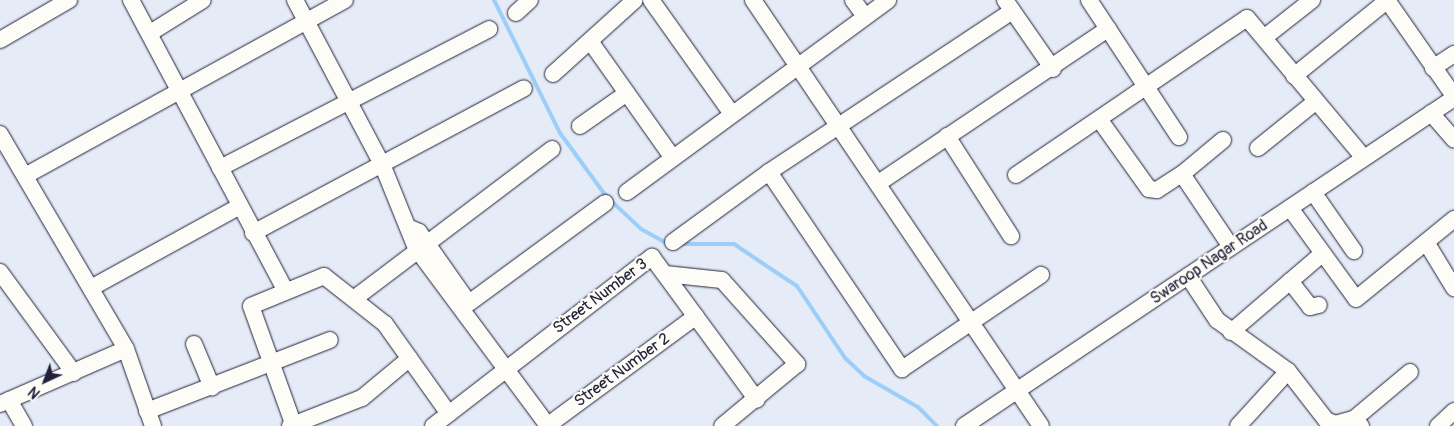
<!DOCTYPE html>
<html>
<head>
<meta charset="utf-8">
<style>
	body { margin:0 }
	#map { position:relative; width:1454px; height:426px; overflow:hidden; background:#e6ecf7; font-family:Pangolin,sans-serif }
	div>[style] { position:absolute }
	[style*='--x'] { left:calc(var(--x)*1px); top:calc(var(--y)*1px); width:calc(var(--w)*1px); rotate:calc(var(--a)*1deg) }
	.stream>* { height:4px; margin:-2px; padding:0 2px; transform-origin:2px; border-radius:2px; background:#9dcef9 }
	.roads { filter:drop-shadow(0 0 1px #22223b) drop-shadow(0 0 1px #22223b) }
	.minor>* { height:16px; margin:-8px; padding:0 8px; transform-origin:8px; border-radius:8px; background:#fdfcf7 }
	span { translate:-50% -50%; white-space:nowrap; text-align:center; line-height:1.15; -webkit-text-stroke:4.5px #fdfcf7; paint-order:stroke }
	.street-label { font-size:16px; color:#22223b }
	.north { position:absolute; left:20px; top:356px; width:50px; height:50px; -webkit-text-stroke:4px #fdfcf7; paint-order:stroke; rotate:223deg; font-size:14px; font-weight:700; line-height:20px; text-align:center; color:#22223b }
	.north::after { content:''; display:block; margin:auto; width:18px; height:22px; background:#22223b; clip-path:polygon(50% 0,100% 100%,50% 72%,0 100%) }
</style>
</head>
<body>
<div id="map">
	<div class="stream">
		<div style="--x:494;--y:0;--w:148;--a:63.6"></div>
		<div style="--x:560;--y:133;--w:78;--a:53.9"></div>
		<div style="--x:606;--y:196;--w:48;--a:43.3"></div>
		<div style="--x:641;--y:229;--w:33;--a:29"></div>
		<div style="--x:679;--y:244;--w:55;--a:0"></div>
		<div style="--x:734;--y:244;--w:48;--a:34"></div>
		<div style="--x:774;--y:271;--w:27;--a:33"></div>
		<div style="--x:797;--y:286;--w:87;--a:56.3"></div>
		<div style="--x:845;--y:358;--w:26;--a:43"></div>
		<div style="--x:864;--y:376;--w:62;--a:29.9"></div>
		<div style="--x:918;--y:407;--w:27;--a:45"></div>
	</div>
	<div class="roads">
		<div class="minor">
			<div style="--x:131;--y:0;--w:328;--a:62"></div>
			<div style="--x:295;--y:0;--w:186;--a:62.1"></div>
			<div style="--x:382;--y:164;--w:91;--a:68"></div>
			<div style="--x:416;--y:248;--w:222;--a:53.4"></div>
			<div style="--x:651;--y:0;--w:140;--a:54.6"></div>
			<div style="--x:753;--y:0;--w:514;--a:55.94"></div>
			<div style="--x:853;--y:0;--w:19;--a:54"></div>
			<div style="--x:1005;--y:0;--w:84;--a:55.2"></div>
			<div style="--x:1089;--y:0;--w:164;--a:56.7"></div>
			<div style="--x:1387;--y:0;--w:117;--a:55.1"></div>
			<div style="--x:516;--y:13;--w:19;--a:-43"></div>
			<div style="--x:150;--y:33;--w:62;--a:-31.9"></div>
			<div style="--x:1265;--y:37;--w:60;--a:-38.2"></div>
			<div style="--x:0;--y:40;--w:80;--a:-30.1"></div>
			<div style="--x:590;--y:41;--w:142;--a:54.7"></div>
			<div style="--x:1433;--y:68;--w:25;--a:-34"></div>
			<div style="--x:553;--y:74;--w:110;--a:-42.1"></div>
			<div style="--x:1294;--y:76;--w:121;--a:-39"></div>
			<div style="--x:1431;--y:113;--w:35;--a:49"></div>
			<div style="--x:1099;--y:119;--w:86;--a:54.5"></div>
			<div style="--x:1149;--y:189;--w:8;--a:7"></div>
			<div style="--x:1157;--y:190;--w:30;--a:-33"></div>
			<div style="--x:580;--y:126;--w:57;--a:-35.1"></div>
			<div style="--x:0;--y:134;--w:249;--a:59.6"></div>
			<div style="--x:126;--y:349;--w:82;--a:70.7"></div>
			<div style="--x:947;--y:136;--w:119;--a:57.4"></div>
			<div style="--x:1223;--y:140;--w:53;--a:140.3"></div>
			<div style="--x:1182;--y:174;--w:88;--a:56.1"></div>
			<div style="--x:1258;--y:148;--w:73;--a:-38.9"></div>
			<div style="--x:220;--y:168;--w:303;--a:-27.3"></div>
			<div style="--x:769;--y:172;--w:238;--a:56"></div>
			<div style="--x:902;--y:369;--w:168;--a:-34.1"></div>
			<div style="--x:1016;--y:175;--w:279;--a:-34.2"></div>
			<div style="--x:1247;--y:18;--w:182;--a:50.1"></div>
			<div style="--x:25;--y:176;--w:365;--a:-28.8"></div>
			<div style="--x:880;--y:182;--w:275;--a:-33.9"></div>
			<div style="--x:627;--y:192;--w:324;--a:-36.3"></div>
			<div style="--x:1313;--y:192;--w:72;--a:55.2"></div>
			<div style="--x:1290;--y:208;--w:112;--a:54"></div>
			<div style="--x:1356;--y:299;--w:127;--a:-39.2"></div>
			<div style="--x:410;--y:228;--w:10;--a:24"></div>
			<div style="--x:419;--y:232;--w:85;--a:55"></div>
			<div style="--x:253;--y:233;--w:307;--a:-28.1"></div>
			<div style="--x:673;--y:242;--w:119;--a:-36.1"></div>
			<div style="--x:769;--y:172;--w:291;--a:-33.5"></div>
			<div style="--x:1426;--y:242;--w:54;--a:58.7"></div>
			<div style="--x:0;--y:272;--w:125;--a:53.8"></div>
			<div style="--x:665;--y:274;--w:57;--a:6"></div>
			<div style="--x:722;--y:280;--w:113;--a:48.2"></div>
			<div style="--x:797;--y:364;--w:97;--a:140.4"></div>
			<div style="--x:1188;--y:276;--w:53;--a:56.6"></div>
			<div style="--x:1217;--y:320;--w:87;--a:35.7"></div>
			<div style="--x:1288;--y:371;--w:62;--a:52.2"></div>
			<div style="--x:1326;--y:420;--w:10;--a:24"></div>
			<div style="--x:1335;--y:424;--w:20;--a:-15"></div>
			<div style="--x:1354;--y:419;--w:10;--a:45"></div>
			<div style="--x:1290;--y:281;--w:33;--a:52"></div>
			<div style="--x:1310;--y:307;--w:9;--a:-13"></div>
			<div style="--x:91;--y:288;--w:170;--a:-28.8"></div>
			<div style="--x:355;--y:298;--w:247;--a:-37.1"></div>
			<div style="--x:469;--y:303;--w:169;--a:-36.3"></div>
			<div style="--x:1231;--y:332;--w:120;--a:-40.6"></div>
			<div style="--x:194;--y:344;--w:47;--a:67.3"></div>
			<div style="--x:9;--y:400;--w:30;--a:60"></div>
			<div style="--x:0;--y:404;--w:137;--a:-23.6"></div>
			<div style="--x:147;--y:411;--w:196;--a:-21.2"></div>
			<div style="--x:1354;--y:419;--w:73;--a:-40"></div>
			<div style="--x:290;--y:426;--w:77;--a:-21.3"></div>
			<div style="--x:362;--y:398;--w:62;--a:-39.8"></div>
			<div style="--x:294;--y:426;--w:127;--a:-109.7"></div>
			<div style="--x:251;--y:306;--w:79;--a:-22.3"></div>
			<div style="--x:324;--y:276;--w:78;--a:38.2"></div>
			<div style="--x:385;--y:324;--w:110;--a:54.6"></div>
			<div style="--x:433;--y:426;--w:277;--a:-37.7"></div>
			<div style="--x:652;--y:257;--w:177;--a:53.7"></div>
			<div style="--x:547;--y:426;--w:185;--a:-36.4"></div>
			<div style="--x:964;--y:426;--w:590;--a:-33.8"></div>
			<div style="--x:1238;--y:426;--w:74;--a:-47.7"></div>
			<div style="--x:1438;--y:426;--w:22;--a:-43"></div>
		</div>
	</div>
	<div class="street-label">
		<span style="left:1209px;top:262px;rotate:-34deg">Swaroop Nagar Road</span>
		<span style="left:600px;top:296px;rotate:-37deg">Street Number 3</span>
		<span style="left:622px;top:370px;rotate:-36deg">Street Number 2</span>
	</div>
	<div class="north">N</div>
</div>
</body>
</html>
